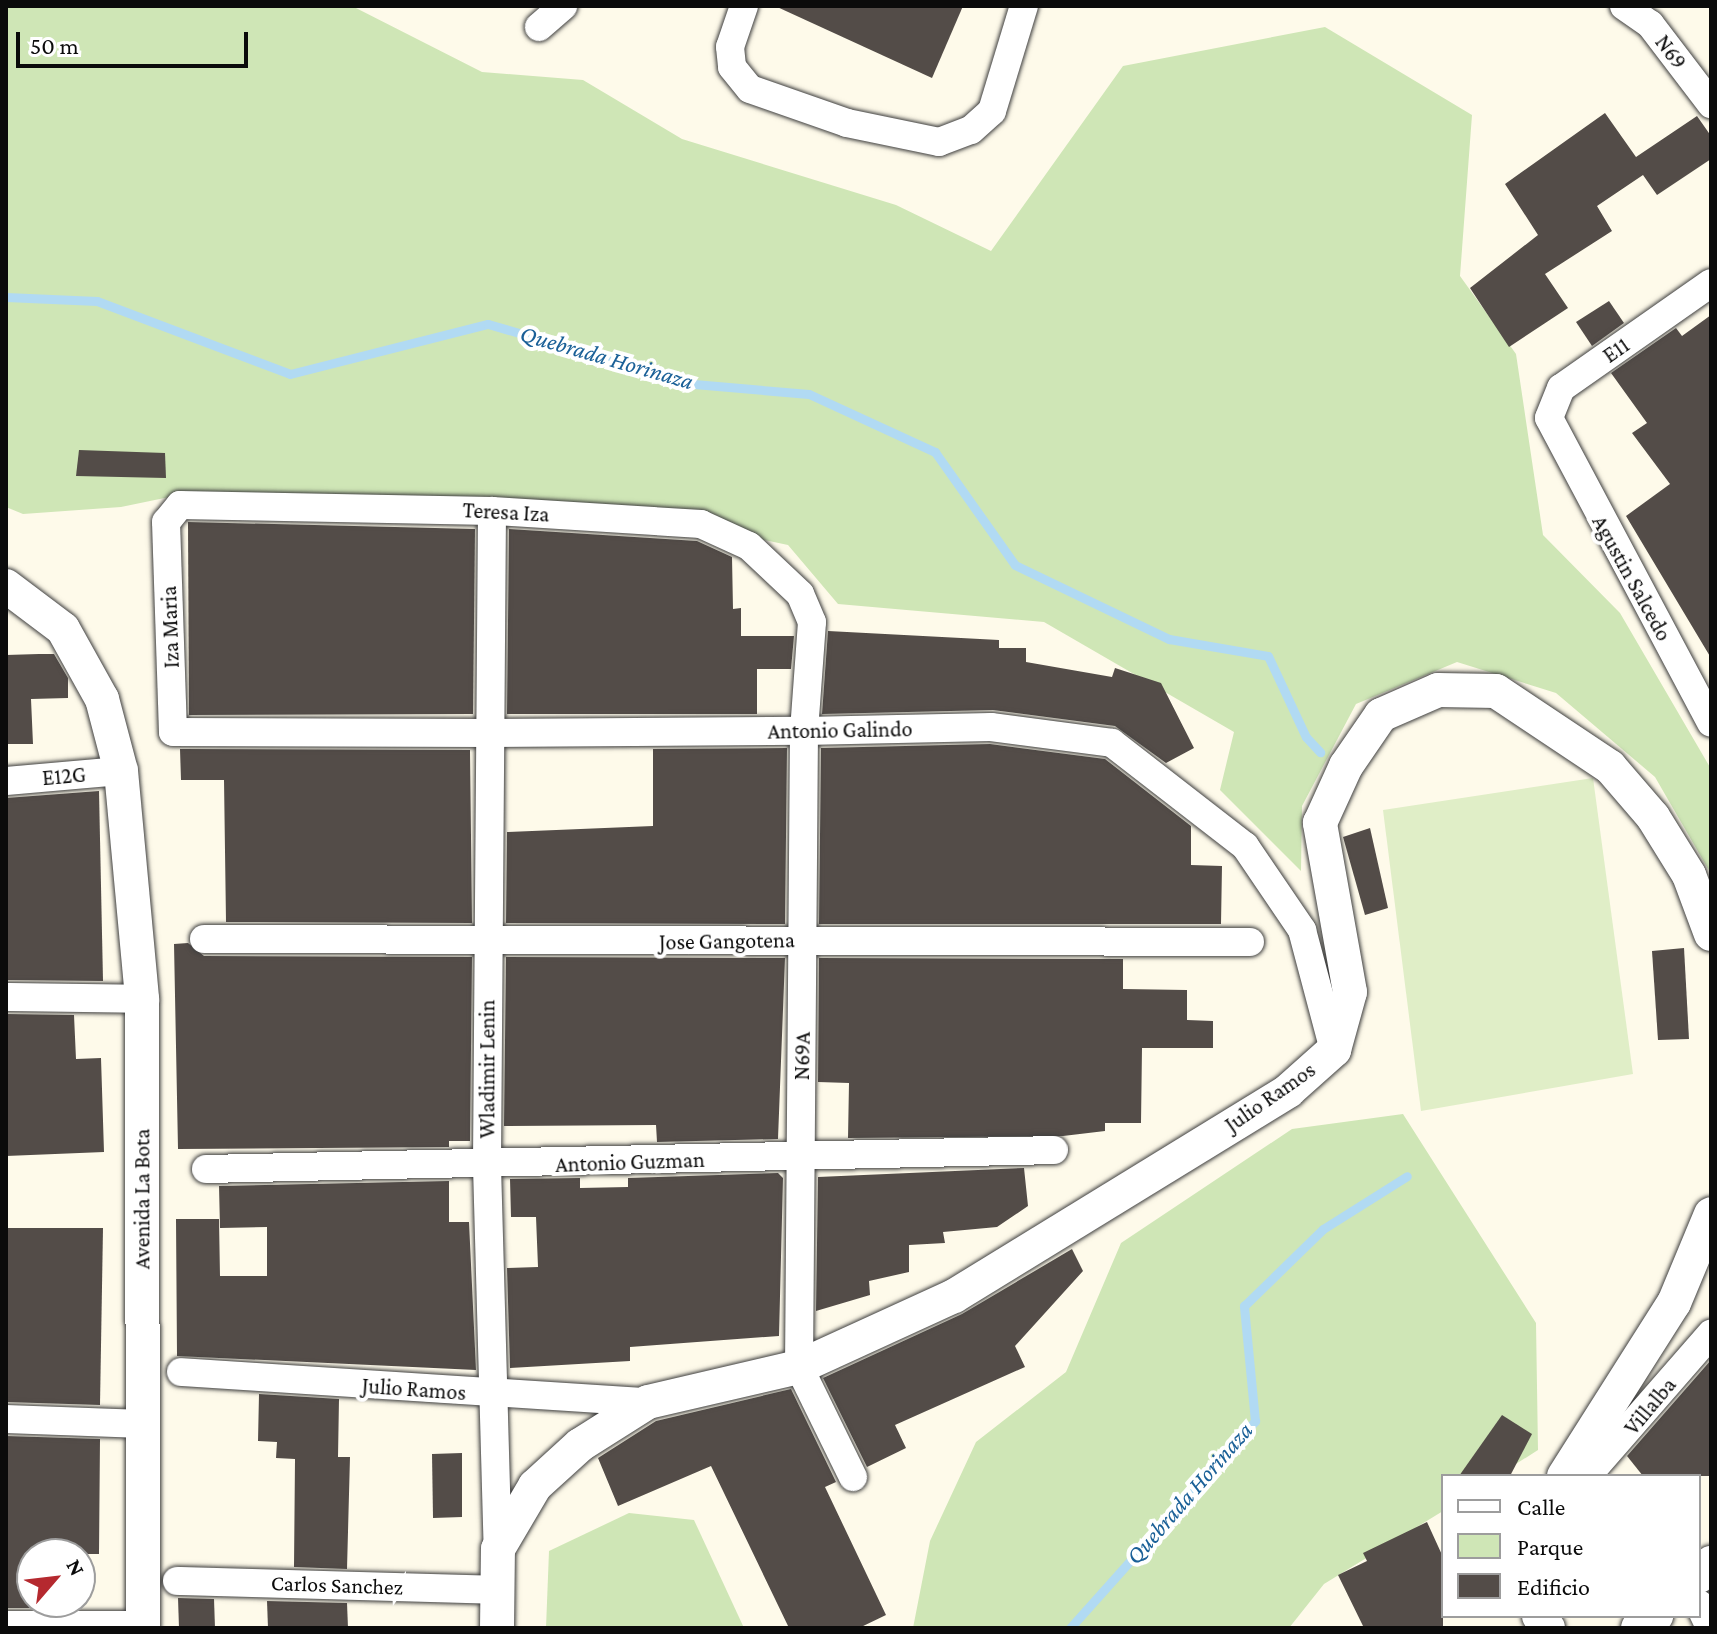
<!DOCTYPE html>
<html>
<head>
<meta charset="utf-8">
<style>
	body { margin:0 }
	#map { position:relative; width:1717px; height:1634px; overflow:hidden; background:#fefaea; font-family:"Crimson Pro",serif }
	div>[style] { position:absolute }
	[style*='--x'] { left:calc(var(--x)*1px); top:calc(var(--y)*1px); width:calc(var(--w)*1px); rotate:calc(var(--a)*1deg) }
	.green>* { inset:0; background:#cfe6b6 }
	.pitch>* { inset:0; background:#e0eec7 }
	.stream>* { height:9px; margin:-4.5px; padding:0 4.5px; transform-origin:4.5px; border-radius:4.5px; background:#b1daf3 }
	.building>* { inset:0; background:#534c48 }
	.roads { filter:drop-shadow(0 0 2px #3e3e3e) drop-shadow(0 0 2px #3e3e3e) }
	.minor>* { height:28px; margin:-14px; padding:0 14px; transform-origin:14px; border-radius:14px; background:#fff }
	.tertiary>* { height:34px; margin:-17px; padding:0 17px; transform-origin:17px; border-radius:17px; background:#fff }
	span { translate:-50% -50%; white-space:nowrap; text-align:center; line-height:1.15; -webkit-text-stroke:8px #fff; paint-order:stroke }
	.street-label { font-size:22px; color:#0b0b0b }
	.water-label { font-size:24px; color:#1a6097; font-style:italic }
	.frame { position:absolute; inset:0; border:8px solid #0b0b0b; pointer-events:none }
	.legend { position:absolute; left:1441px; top:1474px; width:260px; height:144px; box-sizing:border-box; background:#fff; border:2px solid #9d9d9d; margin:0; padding:10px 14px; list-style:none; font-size:24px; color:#0b0b0b }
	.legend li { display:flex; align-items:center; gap:16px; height:40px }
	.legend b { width:40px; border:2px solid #9d9d9d }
	.north { position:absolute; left:16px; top:1538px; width:80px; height:80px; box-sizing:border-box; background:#fff; border:2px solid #9d9d9d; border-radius:50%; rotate:62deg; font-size:22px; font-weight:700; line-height:32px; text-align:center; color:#0b0b0b }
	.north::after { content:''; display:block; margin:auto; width:28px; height:36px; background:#b5292f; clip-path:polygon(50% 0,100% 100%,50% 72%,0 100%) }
	.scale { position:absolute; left:16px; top:32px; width:232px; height:36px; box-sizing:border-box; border:4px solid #0b0b0b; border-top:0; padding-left:10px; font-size:24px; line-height:28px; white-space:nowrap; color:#0b0b0b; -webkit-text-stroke:6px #fff; paint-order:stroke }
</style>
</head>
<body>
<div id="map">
	<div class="green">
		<div style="clip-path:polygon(6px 6px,352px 6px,482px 72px,583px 80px,682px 139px,896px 205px,991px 251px,1123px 66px,1325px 27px,1472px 115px,1460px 276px,1516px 354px,1543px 535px,1620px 613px,1711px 769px,1711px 874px,1655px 777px,1556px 693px,1457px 662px,1356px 704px,1302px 806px,1301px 871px,1220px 790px,1234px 732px,1044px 622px,838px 604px,788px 545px,689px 524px,179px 495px,121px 507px,23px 514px,6px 507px)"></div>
		<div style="clip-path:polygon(1403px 1114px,1536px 1323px,1538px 1450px,1497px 1476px,1443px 1476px,1443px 1511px,1324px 1584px,1289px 1628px,913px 1628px,930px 1541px,976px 1442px,1066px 1372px,1121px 1243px,1292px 1129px)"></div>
		<div style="clip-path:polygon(629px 1513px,694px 1520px,744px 1628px,546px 1628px,549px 1551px)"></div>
	</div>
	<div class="pitch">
		<div style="clip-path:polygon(1593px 778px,1633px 1074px,1421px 1111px,1383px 810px)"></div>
	</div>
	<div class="stream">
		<div style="--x:6;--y:297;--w:91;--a:2.5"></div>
		<div style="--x:97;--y:301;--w:206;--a:20.7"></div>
		<div style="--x:290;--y:374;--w:204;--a:-14.2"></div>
		<div style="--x:488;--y:324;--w:215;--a:16.2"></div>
		<div style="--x:694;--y:384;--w:115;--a:5"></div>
		<div style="--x:809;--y:394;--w:139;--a:24.7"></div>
		<div style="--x:935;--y:452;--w:138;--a:54.7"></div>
		<div style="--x:1015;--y:565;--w:171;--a:25.7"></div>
		<div style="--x:1169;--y:639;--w:100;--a:9.7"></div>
		<div style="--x:1268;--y:656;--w:89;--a:64.9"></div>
		<div style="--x:1306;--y:737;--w:21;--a:47"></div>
		<div style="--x:1070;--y:1628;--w:278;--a:-48.2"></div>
		<div style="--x:1255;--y:1421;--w:116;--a:-95.5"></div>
		<div style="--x:1244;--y:1306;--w:110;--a:-44.3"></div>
		<div style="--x:1323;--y:1229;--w:99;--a:-32.2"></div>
	</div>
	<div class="building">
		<div style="clip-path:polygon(775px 6px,963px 6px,932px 78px)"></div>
		<div style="clip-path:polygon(1605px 113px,1636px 157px,1697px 116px,1711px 136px,1711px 159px,1657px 195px,1643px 175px,1597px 206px,1612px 231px,1545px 274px,1568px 308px,1509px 347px,1470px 288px,1538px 235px,1505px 184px)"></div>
		<div style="clip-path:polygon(1609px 301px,1624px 323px,1592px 346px,1576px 322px)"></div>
		<div style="clip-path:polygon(1711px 315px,1711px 658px,1626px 516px,1670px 484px,1632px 433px,1647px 423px,1611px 373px,1676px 328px,1682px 336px)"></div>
		<div style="clip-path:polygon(79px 450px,165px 453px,166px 478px,76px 476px)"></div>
		<div style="clip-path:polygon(188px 522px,475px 529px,473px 714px,189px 715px)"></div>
		<div style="clip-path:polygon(509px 529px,697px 541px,732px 557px,733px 609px,741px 608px,741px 636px,794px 636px,791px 669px,757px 669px,757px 714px,507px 714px)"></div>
		<div style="clip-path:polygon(828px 631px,999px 640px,999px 648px,1026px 648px,1026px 662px,1112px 677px,1115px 668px,1161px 683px,1194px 748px,1166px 763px,1115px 726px,993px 710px,822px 714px)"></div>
		<div style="clip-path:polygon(39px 654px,54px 654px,68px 678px,68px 698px,31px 699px,33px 744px,6px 744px,6px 655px)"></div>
		<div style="clip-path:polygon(990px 744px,1105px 759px,1191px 826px,1191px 865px,1222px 866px,1221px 924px,819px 924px,821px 748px)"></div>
		<div style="clip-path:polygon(787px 748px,785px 924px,506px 923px,507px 832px,653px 826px,653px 749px)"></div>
		<div style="clip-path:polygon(180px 749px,470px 750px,472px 923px,226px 922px,224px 780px,181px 780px)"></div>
		<div style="clip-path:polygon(99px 791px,103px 981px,6px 980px,6px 798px)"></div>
		<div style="clip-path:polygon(1370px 828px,1388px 908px,1365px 915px,1343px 837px)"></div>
		<div style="clip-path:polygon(188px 943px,204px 956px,472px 957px,470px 1141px,449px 1141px,449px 1147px,178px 1149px,174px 944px)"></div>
		<div style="clip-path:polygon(1684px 948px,1689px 1039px,1658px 1040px,1652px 951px)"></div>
		<div style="clip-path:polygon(506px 957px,785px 958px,778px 1139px,657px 1142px,656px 1125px,504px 1126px)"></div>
		<div style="clip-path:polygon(819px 958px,1123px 959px,1123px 989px,1187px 990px,1187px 1020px,1213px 1021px,1213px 1048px,1142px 1048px,1141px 1123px,1105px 1123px,1105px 1131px,1063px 1136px,848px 1138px,849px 1083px,818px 1082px)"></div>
		<div style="clip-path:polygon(6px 1014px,74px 1015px,76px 1059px,101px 1058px,104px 1152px,6px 1156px)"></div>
		<div style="clip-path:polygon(1024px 1168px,1028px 1206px,997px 1227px,943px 1232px,945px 1243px,909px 1245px,909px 1272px,869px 1281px,870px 1295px,816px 1311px,818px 1177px)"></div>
		<div style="clip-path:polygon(778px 1173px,783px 1178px,779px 1336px,630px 1347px,630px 1361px,510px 1368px,507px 1268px,538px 1267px,536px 1217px,511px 1217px,510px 1179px,580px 1178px,580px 1188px,628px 1187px,628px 1178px)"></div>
		<div style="clip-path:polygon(449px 1181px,449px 1222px,469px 1222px,476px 1370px,177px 1356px,176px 1219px,219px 1219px,220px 1276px,267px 1276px,267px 1227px,220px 1228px,219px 1186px)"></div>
		<div style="clip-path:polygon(6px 1228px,103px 1228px,100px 1405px,6px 1402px)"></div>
		<div style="clip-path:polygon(1072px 1249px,1083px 1271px,1015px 1346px,1025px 1367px,895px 1425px,906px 1448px,867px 1467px,823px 1378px,962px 1314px)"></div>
		<div style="clip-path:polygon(1711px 1360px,1711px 1476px,1643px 1476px,1627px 1456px)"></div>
		<div style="clip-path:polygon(791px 1389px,836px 1482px,825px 1487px,886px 1615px,859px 1628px,789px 1628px,711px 1466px,618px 1506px,598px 1458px,656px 1421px)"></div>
		<div style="clip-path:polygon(259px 1394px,339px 1399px,338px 1457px,350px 1457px,347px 1569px,294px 1567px,295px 1459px,276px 1458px,277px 1442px,258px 1441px)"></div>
		<div style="clip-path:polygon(1502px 1415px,1532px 1434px,1510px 1476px,1459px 1476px)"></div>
		<div style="clip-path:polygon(6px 1436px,100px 1439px,99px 1554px,32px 1554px,32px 1608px,6px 1608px)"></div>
		<div style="clip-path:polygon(462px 1453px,462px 1517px,433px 1518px,432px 1454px)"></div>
		<div style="clip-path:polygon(1427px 1522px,1443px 1557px,1443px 1628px,1364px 1628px,1338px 1575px,1367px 1561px,1363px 1553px)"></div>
		<div style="clip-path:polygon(178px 1598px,214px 1599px,215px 1628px,179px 1628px)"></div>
		<div style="clip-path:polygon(267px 1601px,347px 1603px,348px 1628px,268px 1628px)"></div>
	</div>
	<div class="roads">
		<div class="minor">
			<div style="--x:744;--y:6;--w:43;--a:108.9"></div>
			<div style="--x:730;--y:47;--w:20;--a:84"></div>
			<div style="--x:732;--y:67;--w:28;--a:51"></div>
			<div style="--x:750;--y:89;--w:103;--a:19.3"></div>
			<div style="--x:847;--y:123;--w:94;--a:11.7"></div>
			<div style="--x:939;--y:142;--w:34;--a:-21"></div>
			<div style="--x:971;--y:130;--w:28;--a:-42"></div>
			<div style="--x:992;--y:111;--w:110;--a:-73.1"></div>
			<div style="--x:1624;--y:6;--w:32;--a:35"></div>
			<div style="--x:1650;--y:24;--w:101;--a:52.7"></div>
			<div style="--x:539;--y:27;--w:32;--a:-41"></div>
			<div style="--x:1711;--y:283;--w:183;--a:145"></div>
			<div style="--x:1561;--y:388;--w:32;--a:112"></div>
			<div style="--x:1549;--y:418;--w:345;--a:62"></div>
			<div style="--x:492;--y:511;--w:655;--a:90.44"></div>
			<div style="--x:487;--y:1166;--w:383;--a:88.4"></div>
			<div style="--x:6;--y:781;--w:115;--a:-5"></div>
			<div style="--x:204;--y:939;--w:1046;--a:0.16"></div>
			<div style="--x:6;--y:997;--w:136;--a:0.8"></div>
			<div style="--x:206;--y:1169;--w:848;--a:-1.28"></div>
			<div style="--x:181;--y:1372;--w:468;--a:3.7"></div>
			<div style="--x:6;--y:1419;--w:137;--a:2.1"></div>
			<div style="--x:1587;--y:1476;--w:189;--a:-48.9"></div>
			<div style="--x:853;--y:1477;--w:123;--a:-116.1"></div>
			<div style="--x:799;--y:1367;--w:636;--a:-89.55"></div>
			<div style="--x:804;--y:731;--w:109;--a:-85.8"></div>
			<div style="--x:812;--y:622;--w:30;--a:-113"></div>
			<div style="--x:800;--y:594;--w:70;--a:-136.7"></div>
			<div style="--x:749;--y:546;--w:53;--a:-155.4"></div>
			<div style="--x:701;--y:524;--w:209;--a:-176.4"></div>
			<div style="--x:492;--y:511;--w:312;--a:-178.9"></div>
			<div style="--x:180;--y:505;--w:22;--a:129"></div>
			<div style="--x:166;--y:522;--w:210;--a:88.1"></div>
			<div style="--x:173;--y:732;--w:317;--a:0.2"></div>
			<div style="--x:490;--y:733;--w:314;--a:-0.4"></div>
			<div style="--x:804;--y:731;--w:187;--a:-1.2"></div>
			<div style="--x:991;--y:727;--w:122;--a:7.5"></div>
			<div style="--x:1112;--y:743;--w:168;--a:37.8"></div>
			<div style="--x:1245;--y:846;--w:102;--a:55.8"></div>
			<div style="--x:1302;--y:930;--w:124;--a:75.1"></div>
			<div style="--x:177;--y:1581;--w:320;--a:1.6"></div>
			<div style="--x:1699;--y:1604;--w:26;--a:65"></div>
			<div style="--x:6;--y:1625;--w:137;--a:0"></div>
		</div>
		<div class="tertiary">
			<div style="--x:6;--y:586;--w:71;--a:37"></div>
			<div style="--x:63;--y:629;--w:80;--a:60.9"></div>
			<div style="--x:102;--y:699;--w:74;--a:75.2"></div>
			<div style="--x:121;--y:771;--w:229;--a:84.7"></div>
			<div style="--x:142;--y:999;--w:629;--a:89.91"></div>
			<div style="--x:1564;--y:1476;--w:205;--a:-57.6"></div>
			<div style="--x:1674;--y:1303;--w:96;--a:-67.4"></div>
			<div style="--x:1699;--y:1576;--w:18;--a:-47"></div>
			<div style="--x:1539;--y:1616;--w:15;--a:53"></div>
			<div style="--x:497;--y:1628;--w:79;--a:-89.3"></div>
			<div style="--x:498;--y:1549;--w:73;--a:-59.6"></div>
			<div style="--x:535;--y:1486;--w:61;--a:-42.3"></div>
			<div style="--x:580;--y:1445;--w:80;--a:-32.3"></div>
			<div style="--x:648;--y:1402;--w:155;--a:-13.1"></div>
			<div style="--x:799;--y:1367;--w:170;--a:-24.6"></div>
			<div style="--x:954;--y:1296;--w:392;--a:-31.5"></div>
			<div style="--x:1288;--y:1091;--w:62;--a:-41.7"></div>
			<div style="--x:1334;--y:1050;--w:60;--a:-74.6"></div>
			<div style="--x:1350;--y:992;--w:172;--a:-100.1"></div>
			<div style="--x:1320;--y:823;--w:63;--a:-65.5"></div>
			<div style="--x:1346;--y:766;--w:62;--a:-55.5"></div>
			<div style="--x:1381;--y:715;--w:62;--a:-23.7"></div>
			<div style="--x:1438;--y:690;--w:58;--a:1"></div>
			<div style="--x:1496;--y:691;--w:137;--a:33.7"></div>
			<div style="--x:1610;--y:767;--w:66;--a:49.3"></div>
			<div style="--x:1653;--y:817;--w:68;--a:58.2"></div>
			<div style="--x:1689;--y:875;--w:63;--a:69.6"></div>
			<div style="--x:1638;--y:1628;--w:22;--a:-34"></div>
		</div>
	</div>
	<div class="street-label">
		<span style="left:1671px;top:52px;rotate:53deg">N69</span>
		<span style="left:1616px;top:350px;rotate:-35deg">E11</span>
		<span style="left:506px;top:512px;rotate:3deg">Teresa Iza</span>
		<span style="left:1632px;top:578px;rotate:61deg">Agustin Salcedo</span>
		<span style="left:170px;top:627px;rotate:-92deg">Iza Maria</span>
		<span style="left:840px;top:730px;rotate:-1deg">Antonio Galindo</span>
		<span style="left:64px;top:776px;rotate:-5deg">E12G</span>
		<span style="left:727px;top:941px;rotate:-1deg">Jose Gangotena</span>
		<span style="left:802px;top:1056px;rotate:-89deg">N69A</span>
		<span style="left:487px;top:1069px;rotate:-90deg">Wladimir Lenin</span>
		<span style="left:1270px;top:1097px;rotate:-35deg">Julio Ramos</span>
		<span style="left:630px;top:1162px;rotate:-2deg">Antonio Guzman</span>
		<span style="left:142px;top:1199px;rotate:-90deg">Avenida La Bota</span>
		<span style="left:414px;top:1389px;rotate:4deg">Julio Ramos</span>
		<span style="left:1650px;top:1406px;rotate:-50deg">Villalba</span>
		<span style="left:337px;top:1585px;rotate:2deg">Carlos Sanchez</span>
	</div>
	<div class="water-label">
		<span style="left:607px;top:357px;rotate:16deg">Quebrada Horinaza</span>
		<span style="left:1189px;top:1493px;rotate:-49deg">Quebrada Horinaza</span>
	</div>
	<div class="frame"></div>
	<ul class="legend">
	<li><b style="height:10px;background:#fff"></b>Calle</li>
	<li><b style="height:22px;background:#cfe6b6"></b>Parque</li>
	<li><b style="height:22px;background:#534c48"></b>Edificio</li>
	</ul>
	<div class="north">N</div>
	<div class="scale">50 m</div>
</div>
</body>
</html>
